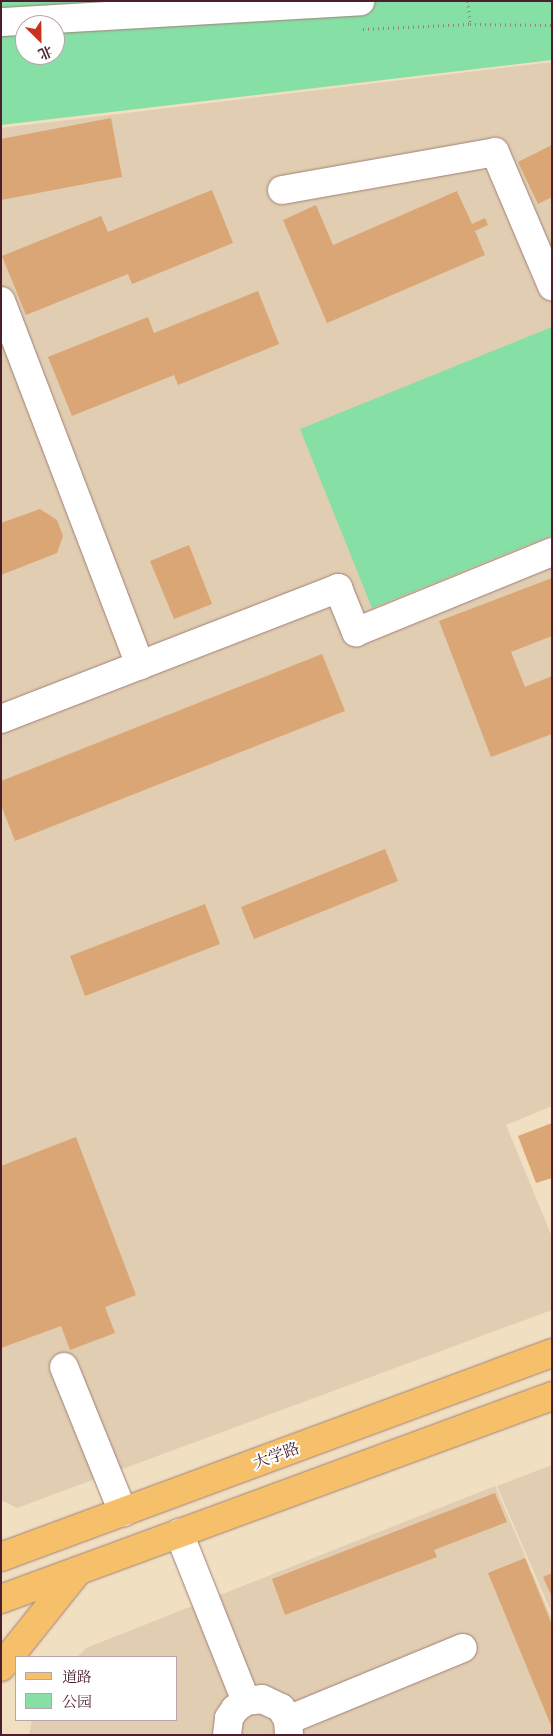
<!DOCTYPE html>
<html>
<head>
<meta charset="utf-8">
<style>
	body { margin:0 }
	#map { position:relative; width:553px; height:1736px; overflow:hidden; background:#f1dfc1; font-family:"Libre Caslon Text","Noto Serif SC",serif }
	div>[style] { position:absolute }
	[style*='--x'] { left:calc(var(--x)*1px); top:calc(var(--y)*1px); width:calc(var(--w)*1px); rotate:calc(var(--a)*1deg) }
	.built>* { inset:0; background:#e1cdb1 }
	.green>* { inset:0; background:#86dfa4 }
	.building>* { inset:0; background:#dba675 }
	.path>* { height:3px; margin-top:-1.5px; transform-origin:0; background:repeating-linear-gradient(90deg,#9e7f76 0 1px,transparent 0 5px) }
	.roads { filter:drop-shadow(0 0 1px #9e7f76) drop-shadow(0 0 1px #9e7f76) }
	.minor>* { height:28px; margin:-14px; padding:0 14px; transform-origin:14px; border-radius:14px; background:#fff }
	.major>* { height:28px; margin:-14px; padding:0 14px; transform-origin:14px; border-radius:14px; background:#f6c06b }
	span { translate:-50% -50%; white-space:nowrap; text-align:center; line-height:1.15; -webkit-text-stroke:4px #fff; paint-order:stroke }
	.street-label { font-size:16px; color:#4a1f2b }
	.frame { position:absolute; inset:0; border:2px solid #4a1f2b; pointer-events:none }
	.legend { position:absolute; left:15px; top:1656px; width:162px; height:65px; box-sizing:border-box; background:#fff; border:1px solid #b7a5aa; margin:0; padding:6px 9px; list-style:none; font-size:15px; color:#4a1f2b }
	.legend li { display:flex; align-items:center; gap:10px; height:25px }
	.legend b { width:25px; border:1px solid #b7a5aa }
	.north { position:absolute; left:15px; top:15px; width:50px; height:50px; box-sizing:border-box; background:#fff; border:1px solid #b7a5aa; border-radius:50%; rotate:157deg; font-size:14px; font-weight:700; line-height:20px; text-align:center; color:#4a1f2b }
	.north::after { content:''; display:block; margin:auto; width:18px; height:22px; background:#c8321e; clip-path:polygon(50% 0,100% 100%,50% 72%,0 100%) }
</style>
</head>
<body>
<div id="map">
	<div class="built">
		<div style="clip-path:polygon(552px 62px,552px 1106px,506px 1125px,552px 1237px,552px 1310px,17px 1508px,1px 1500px,1px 128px)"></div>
		<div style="clip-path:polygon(552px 1465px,552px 1614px,497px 1486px)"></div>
		<div style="clip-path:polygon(495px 1486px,552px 1619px,552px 1735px,29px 1735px,32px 1720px,176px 1720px,176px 1657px,77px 1657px,86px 1648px)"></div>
	</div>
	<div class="green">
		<div style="clip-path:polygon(evenodd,1px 1px,552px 1px,552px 60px,1px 125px,1px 1px,25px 25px,55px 25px,55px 55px,25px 55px,25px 25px)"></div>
		<div style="clip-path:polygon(552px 327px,552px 535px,372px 608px,300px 429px)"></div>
	</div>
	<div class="building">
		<div style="clip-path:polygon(111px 118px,122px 177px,1px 200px,1px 139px)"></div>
		<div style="clip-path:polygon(552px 145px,552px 197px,538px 204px,518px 162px)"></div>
		<div style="clip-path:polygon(212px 190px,233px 243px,132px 284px,128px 274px,26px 315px,2px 256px,101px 216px,108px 232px)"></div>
		<div style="clip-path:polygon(457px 191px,472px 224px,485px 218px,488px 225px,475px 231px,485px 255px,327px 323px,283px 220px,316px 205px,333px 245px)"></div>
		<div style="clip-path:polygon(258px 291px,279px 344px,178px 385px,174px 375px,72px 416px,48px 357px,148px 317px,154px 333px)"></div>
		<div style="clip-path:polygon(40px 509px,57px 520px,63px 536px,57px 553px,1px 575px,1px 523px)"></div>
		<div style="clip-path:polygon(189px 545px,212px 604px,174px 619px,150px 561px)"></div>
		<div style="clip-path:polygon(552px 578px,552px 636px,511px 652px,525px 687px,552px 676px,552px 734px,491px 757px,439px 621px)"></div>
		<div style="clip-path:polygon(322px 654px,345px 711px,15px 841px,1px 805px,1px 781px)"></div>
		<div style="clip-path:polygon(385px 849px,398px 881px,254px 939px,241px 907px)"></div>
		<div style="clip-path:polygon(205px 904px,220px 944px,85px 996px,70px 956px)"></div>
		<div style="clip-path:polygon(552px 1123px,552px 1178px,536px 1183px,518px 1136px)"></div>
		<div style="clip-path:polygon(76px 1137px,136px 1295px,105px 1307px,115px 1333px,70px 1350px,61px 1326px,1px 1348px,1px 1166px)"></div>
		<div style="clip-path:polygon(495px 1493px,507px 1522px,434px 1550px,437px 1557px,285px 1615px,272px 1579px)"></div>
		<div style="clip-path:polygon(525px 1558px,552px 1625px,552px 1728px,488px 1573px)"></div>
		<div style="clip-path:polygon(552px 1573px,552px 1597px,543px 1577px)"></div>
	</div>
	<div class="path">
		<div style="--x:468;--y:1;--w:23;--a:85"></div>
		<div style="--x:363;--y:29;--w:107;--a:-2.7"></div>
		<div style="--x:470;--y:24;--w:82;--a:0.7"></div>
	</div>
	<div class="roads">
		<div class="minor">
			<div style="--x:1;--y:22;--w:360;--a:-3.3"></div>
			<div style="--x:282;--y:190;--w:216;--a:-10.1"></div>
			<div style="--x:495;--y:152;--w:146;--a:67"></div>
			<div style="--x:1;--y:301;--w:390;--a:69.1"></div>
			<div style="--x:1;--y:719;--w:362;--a:-21.2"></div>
			<div style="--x:338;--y:588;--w:48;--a:67.8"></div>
			<div style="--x:356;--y:632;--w:212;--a:-22.2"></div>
			<div style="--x:64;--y:1367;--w:157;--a:67.9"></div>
			<div style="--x:179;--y:1533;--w:181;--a:68.3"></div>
			<div style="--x:288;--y:1720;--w:189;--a:-22.4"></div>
			<div style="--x:227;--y:1735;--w:17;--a:-83"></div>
			<div style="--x:229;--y:1718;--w:11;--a:-56"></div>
			<div style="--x:235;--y:1709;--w:14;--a:-36"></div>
			<div style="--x:246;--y:1701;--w:16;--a:-7"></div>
			<div style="--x:262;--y:1699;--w:21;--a:25"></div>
			<div style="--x:281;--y:1708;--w:14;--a:60"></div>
			<div style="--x:288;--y:1720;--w:15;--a:86"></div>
		</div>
		<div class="major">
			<div style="--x:1;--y:1557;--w:588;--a:-20.32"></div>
			<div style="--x:1;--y:1599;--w:587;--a:-20.22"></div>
			<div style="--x:1;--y:1667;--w:123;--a:-51.3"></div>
		</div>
	</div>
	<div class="street-label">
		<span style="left:276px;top:1455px;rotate:-20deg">大学路</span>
	</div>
	<div class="frame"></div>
	<ul class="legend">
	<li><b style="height:6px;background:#f6c06b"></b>道路</li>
	<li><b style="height:14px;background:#86dfa4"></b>公园</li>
	</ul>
	<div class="north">北</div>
</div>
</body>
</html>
